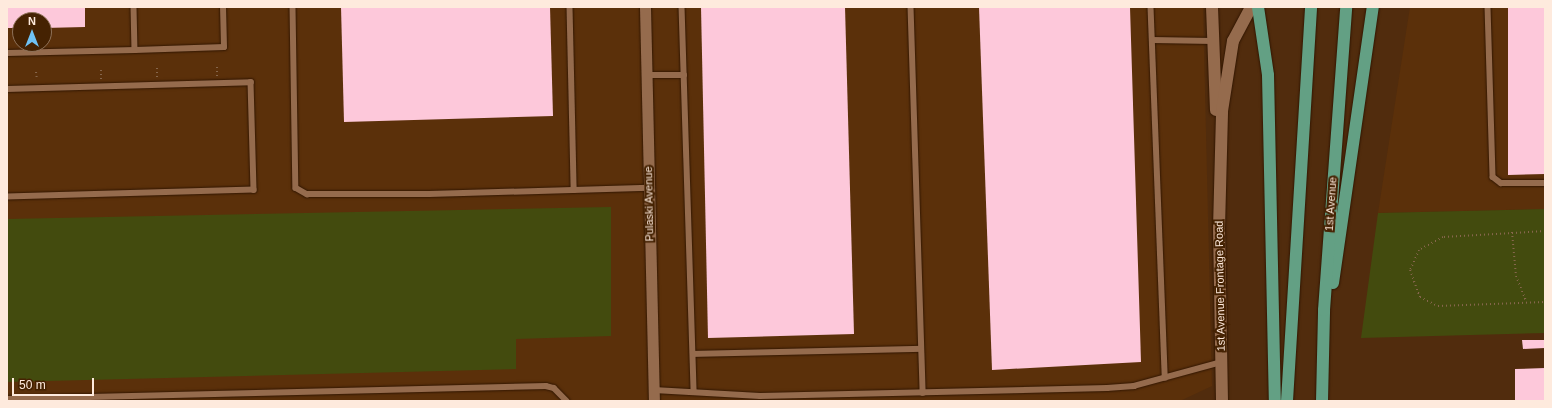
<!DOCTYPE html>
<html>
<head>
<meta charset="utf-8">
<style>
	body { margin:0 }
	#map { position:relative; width:1552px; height:408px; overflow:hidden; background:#512c0d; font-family:Helvetica,sans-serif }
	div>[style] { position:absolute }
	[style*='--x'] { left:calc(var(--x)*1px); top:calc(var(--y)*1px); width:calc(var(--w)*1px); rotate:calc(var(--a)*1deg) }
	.built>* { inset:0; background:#5b300a }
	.green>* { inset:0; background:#434b0e }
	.building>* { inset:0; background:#fdc8da }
	.path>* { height:2px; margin-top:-1px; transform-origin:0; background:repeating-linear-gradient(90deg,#86664c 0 1px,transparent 0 4px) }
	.roads { filter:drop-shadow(0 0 1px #311601) drop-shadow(0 0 1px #311601) }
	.lane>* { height:5.5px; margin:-2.75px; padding:0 2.75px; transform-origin:2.75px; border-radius:2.75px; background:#956b4d }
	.street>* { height:11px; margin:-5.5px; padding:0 5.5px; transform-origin:5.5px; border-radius:5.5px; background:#956b4d }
	.secondary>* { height:12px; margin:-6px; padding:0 6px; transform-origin:6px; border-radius:6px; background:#956b4d }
	.primary>* { height:12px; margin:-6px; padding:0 6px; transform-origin:6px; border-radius:6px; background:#63a084 }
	span { translate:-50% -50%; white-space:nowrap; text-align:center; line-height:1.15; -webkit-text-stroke:4px #452202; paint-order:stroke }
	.street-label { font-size:11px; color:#feeadd }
	.frame { position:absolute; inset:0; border:8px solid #feeadd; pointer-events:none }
	.north { position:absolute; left:12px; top:12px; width:40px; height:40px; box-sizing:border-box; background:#452202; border:1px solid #8f725a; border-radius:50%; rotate:0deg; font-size:11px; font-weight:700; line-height:16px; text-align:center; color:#feeadd }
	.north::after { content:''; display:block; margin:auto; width:14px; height:18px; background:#6fc2f4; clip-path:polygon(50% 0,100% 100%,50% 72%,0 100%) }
	.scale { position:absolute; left:12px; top:378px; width:82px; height:18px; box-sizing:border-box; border:2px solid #feeadd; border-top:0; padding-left:5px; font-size:12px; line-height:14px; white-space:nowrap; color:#feeadd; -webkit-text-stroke:3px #452202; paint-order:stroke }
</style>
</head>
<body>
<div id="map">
	<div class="built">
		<div style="clip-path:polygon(evenodd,7px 7px,1203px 7px,1212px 386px,1180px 401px,7px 401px,7px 7px,20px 20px,44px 20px,44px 44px,20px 44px,20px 20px)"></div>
		<div style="clip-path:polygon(1410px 7px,1545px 7px,1545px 209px,1378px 213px)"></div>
	</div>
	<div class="green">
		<div style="clip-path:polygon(611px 207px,611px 336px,516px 339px,516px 369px,7px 382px,7px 219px)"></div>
		<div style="clip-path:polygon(1545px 209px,1545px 333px,1361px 338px,1378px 213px)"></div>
	</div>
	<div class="building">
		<div style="clip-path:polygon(7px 7px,85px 7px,85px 27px,44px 28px,44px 20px,20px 20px,20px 28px,7px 28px)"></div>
		<div style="clip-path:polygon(341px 7px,550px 7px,553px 116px,344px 122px)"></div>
		<div style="clip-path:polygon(701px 7px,845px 7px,854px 334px,708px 338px)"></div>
		<div style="clip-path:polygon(979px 7px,1130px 7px,1141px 362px,992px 370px)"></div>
		<div style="clip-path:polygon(1508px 7px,1545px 7px,1545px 174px,1508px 175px)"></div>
		<div style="clip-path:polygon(1522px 340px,1545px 340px,1545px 348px,1523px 349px)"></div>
		<div style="clip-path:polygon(1545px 368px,1545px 401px,1515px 401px,1515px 369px)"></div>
	</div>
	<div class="path">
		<div style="--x:217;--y:67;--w:9;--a:90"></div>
		<div style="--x:157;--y:68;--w:9;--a:90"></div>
		<div style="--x:101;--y:70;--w:9;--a:90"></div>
		<div style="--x:36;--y:72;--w:8;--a:83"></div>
		<div style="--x:1545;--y:231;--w:102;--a:176.6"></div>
		<div style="--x:1443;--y:237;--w:27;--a:152"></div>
		<div style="--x:1419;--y:250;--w:22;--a:114"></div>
		<div style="--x:1410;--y:270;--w:29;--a:70"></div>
		<div style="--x:1420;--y:297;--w:20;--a:27"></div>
		<div style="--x:1438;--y:306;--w:107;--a:-2.1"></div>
		<div style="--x:1512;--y:232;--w:44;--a:84.8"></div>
		<div style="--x:1516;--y:276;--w:27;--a:68"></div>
	</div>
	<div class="roads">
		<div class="lane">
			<div style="--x:134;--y:7;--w:43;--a:88.7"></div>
			<div style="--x:135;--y:50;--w:89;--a:-1.9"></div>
			<div style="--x:224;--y:47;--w:40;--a:-91.4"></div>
			<div style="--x:293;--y:7;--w:181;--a:89.1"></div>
			<div style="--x:296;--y:188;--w:13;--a:29"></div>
			<div style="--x:307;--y:194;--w:122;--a:0"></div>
			<div style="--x:429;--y:194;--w:220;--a:-1.6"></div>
			<div style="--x:570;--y:7;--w:183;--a:88.7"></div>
			<div style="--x:682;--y:7;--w:383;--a:88.2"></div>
			<div style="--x:911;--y:7;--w:386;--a:88.2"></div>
			<div style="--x:1151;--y:7;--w:371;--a:87.8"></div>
			<div style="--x:1488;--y:7;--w:170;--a:88.3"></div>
			<div style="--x:1493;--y:177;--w:10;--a:37"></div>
			<div style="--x:1501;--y:183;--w:44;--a:0"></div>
			<div style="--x:1152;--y:40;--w:61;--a:0.9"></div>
			<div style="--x:7;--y:53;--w:128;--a:-1.3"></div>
			<div style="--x:646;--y:75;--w:38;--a:0"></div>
			<div style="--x:7;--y:89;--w:244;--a:-1.6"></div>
			<div style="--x:251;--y:82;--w:108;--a:88.4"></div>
			<div style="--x:254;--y:190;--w:247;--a:178.4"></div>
			<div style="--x:693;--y:354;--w:228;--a:-1.3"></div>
			<div style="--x:654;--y:390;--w:106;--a:3.2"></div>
			<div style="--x:760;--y:396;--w:347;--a:-1.3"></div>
			<div style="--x:1107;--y:388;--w:27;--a:-4"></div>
			<div style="--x:1134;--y:386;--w:91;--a:-15.3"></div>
			<div style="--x:7;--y:399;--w:539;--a:-1.38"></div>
			<div style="--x:546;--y:386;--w:8;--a:14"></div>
			<div style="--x:554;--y:388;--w:18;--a:45"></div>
		</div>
		<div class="street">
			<div style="--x:645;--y:7;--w:394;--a:88.7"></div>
		</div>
		<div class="secondary">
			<div style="--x:1212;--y:7;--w:103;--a:87.8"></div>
			<div style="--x:1222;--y:401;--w:173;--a:-91"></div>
			<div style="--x:1219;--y:228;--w:117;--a:-88.5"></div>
			<div style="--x:1222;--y:111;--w:71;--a:-81.1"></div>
			<div style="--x:1233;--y:41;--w:38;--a:-62"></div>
		</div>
		<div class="primary">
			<div style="--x:1258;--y:7;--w:69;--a:81.6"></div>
			<div style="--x:1268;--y:75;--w:326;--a:88.8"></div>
			<div style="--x:1333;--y:283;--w:279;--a:-81.8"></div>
			<div style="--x:1287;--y:401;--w:395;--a:-86.5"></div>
			<div style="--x:1322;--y:401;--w:91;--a:-88.7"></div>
			<div style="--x:1324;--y:310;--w:304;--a:-85.8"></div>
		</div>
	</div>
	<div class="street-label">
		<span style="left:649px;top:204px;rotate:-91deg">Pulaski Avenue</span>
		<span style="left:1331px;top:204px;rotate:-86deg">1st Avenue</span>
		<span style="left:1220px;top:286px;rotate:-91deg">1st Avenue Frontage Road</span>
	</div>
	<div class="frame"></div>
	<div class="north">N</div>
	<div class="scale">50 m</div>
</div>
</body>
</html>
